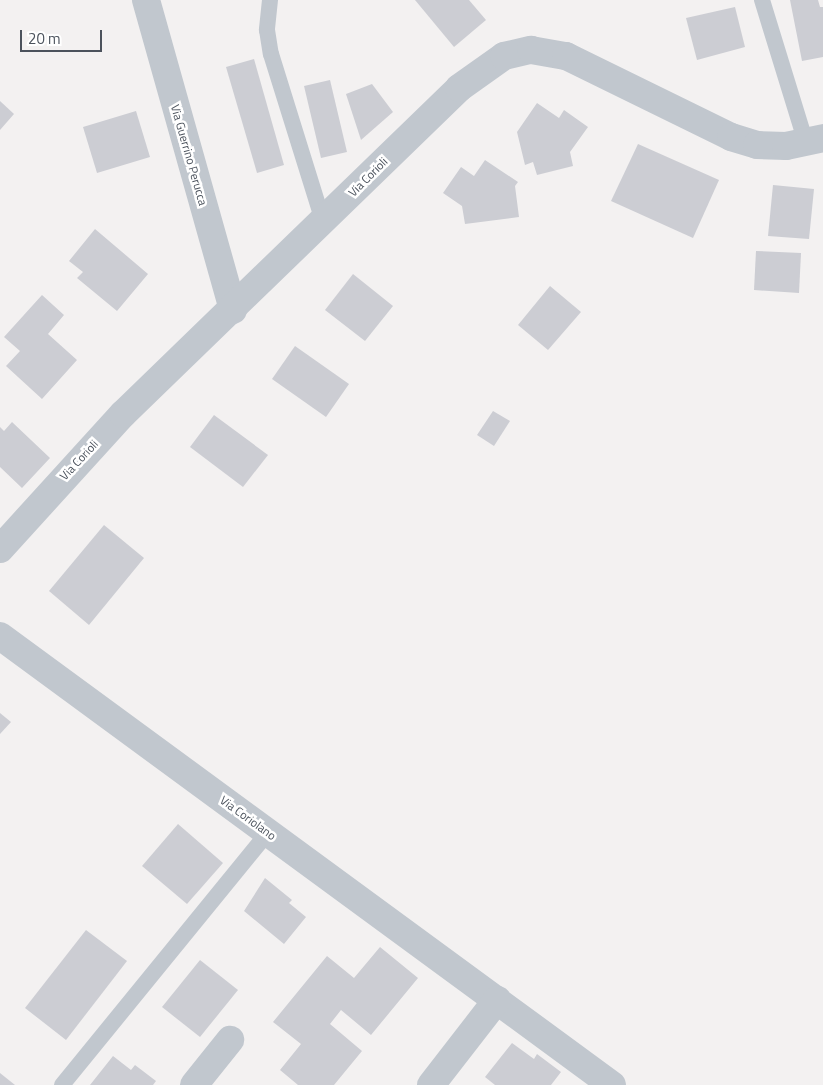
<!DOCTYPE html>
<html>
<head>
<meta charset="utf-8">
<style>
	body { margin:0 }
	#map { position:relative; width:823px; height:1085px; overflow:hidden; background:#f3f1f1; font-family:"Titillium Web",sans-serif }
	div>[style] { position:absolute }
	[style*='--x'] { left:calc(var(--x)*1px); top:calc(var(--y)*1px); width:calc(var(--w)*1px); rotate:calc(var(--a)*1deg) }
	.building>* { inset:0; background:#cccdd3 }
	.service>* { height:16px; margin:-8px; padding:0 8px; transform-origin:8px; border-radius:8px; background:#c1c7ce }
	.minor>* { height:28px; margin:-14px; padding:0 14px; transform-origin:14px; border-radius:14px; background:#c1c7ce }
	span { translate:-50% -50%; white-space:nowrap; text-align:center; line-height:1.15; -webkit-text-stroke:5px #fff; paint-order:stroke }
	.street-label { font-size:12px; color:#4b525c }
	.scale { position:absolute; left:20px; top:30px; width:82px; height:22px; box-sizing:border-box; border:2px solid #4b525c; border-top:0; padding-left:6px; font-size:15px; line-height:18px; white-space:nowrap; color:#4b525c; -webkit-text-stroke:4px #fff; paint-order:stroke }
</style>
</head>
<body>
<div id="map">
	<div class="building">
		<div style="clip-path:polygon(415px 0,469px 0,486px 20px,454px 47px)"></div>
		<div style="clip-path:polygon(790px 0,818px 0,820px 7px,823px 7px,823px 57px,802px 61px)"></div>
		<div style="clip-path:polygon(735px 7px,745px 47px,697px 60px,686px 18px)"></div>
		<div style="clip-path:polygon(254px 59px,284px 165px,257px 173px,226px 67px)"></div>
		<div style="clip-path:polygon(330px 80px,347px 152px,321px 158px,304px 86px)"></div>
		<div style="clip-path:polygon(372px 84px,393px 112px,361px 140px,346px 94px)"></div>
		<div style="clip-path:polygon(0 101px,14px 114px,0 130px)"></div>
		<div style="clip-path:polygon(537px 103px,559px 118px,564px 110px,588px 127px,570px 152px,573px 166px,537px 175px,533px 162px,525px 165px,517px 132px)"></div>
		<div style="clip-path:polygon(136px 111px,150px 157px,97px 173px,83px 127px)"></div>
		<div style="clip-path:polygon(638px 144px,719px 180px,693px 238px,611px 201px)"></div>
		<div style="clip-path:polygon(485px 160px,518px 182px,515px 186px,519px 217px,465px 224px,462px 206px,443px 193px,461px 167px,474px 176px)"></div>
		<div style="clip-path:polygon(773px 185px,814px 189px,809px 239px,768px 236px)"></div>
		<div style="clip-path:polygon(95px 229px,148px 274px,117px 311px,77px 278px,83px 272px,69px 261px)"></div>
		<div style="clip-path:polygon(756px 251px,801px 253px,799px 293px,754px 290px)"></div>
		<div style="clip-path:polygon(353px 274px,393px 306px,365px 341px,325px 310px)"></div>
		<div style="clip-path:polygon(550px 286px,581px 312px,548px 350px,518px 325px)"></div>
		<div style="clip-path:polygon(42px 295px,64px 315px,48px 334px,77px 360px,42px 399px,6px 366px,20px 351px,4px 337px)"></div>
		<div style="clip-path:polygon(295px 346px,349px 384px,326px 417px,272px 379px)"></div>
		<div style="clip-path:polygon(493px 411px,510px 421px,494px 446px,477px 435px)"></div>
		<div style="clip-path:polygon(214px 415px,268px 455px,243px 487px,190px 447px)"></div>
		<div style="clip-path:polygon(12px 422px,50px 458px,22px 488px,0 467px,0 427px,4px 431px)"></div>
		<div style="clip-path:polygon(104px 525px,144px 558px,89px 625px,49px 591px)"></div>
		<div style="clip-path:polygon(0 713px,11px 722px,0 734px)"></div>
		<div style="clip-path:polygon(178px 824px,223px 863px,187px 904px,142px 866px)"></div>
		<div style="clip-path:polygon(265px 878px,292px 900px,289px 903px,306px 917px,284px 944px,244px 911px)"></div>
		<div style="clip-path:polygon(86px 930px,127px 961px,66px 1040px,25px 1008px)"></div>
		<div style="clip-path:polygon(380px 947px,418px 978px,371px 1035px,341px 1010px,330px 1024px,362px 1051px,334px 1085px,298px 1085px,280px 1070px,301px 1044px,273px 1022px,327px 956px,354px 978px)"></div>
		<div style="clip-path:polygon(200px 960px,238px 990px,200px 1037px,162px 1007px)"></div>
		<div style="clip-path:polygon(512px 1043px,534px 1059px,537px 1054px,561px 1072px,551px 1085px,495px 1085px,485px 1077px)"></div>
		<div style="clip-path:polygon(113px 1056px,131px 1070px,135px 1065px,156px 1081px,153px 1085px,90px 1085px)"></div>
		<div style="clip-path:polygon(0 1073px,15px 1085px,0 1085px)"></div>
	</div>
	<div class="service">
		<div style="--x:270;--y:0;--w:30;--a:96"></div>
		<div style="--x:267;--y:30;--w:24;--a:81"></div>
		<div style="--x:271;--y:54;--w:175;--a:72.7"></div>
		<div style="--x:762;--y:0;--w:150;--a:72.9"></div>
		<div style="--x:62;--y:1085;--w:326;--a:-50.8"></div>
	</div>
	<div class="minor">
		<div style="--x:146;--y:0;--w:322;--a:74.3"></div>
		<div style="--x:0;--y:549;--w:183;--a:-47.7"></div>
		<div style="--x:123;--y:414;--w:468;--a:-44.1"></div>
		<div style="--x:459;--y:88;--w:55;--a:-35.4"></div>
		<div style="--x:504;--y:56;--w:28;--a:-13"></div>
		<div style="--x:531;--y:50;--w:36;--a:10"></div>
		<div style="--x:566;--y:56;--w:184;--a:26.1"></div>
		<div style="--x:731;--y:137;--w:27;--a:17"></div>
		<div style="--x:757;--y:145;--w:29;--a:2"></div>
		<div style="--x:786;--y:146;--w:38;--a:-12"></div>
		<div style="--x:0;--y:636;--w:759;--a:36.27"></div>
		<div style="--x:194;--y:1085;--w:58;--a:-51.3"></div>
		<div style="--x:431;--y:1085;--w:108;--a:-52.2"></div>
	</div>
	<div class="street-label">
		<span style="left:189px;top:155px;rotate:74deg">Via Guerrino Perucca</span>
		<span style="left:368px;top:177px;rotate:-45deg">Via Corioli</span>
		<span style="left:79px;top:460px;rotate:-47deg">Via Corioli</span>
		<span style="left:248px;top:818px;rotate:36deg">Via Coriolano</span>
	</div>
	<div class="scale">20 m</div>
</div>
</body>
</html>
